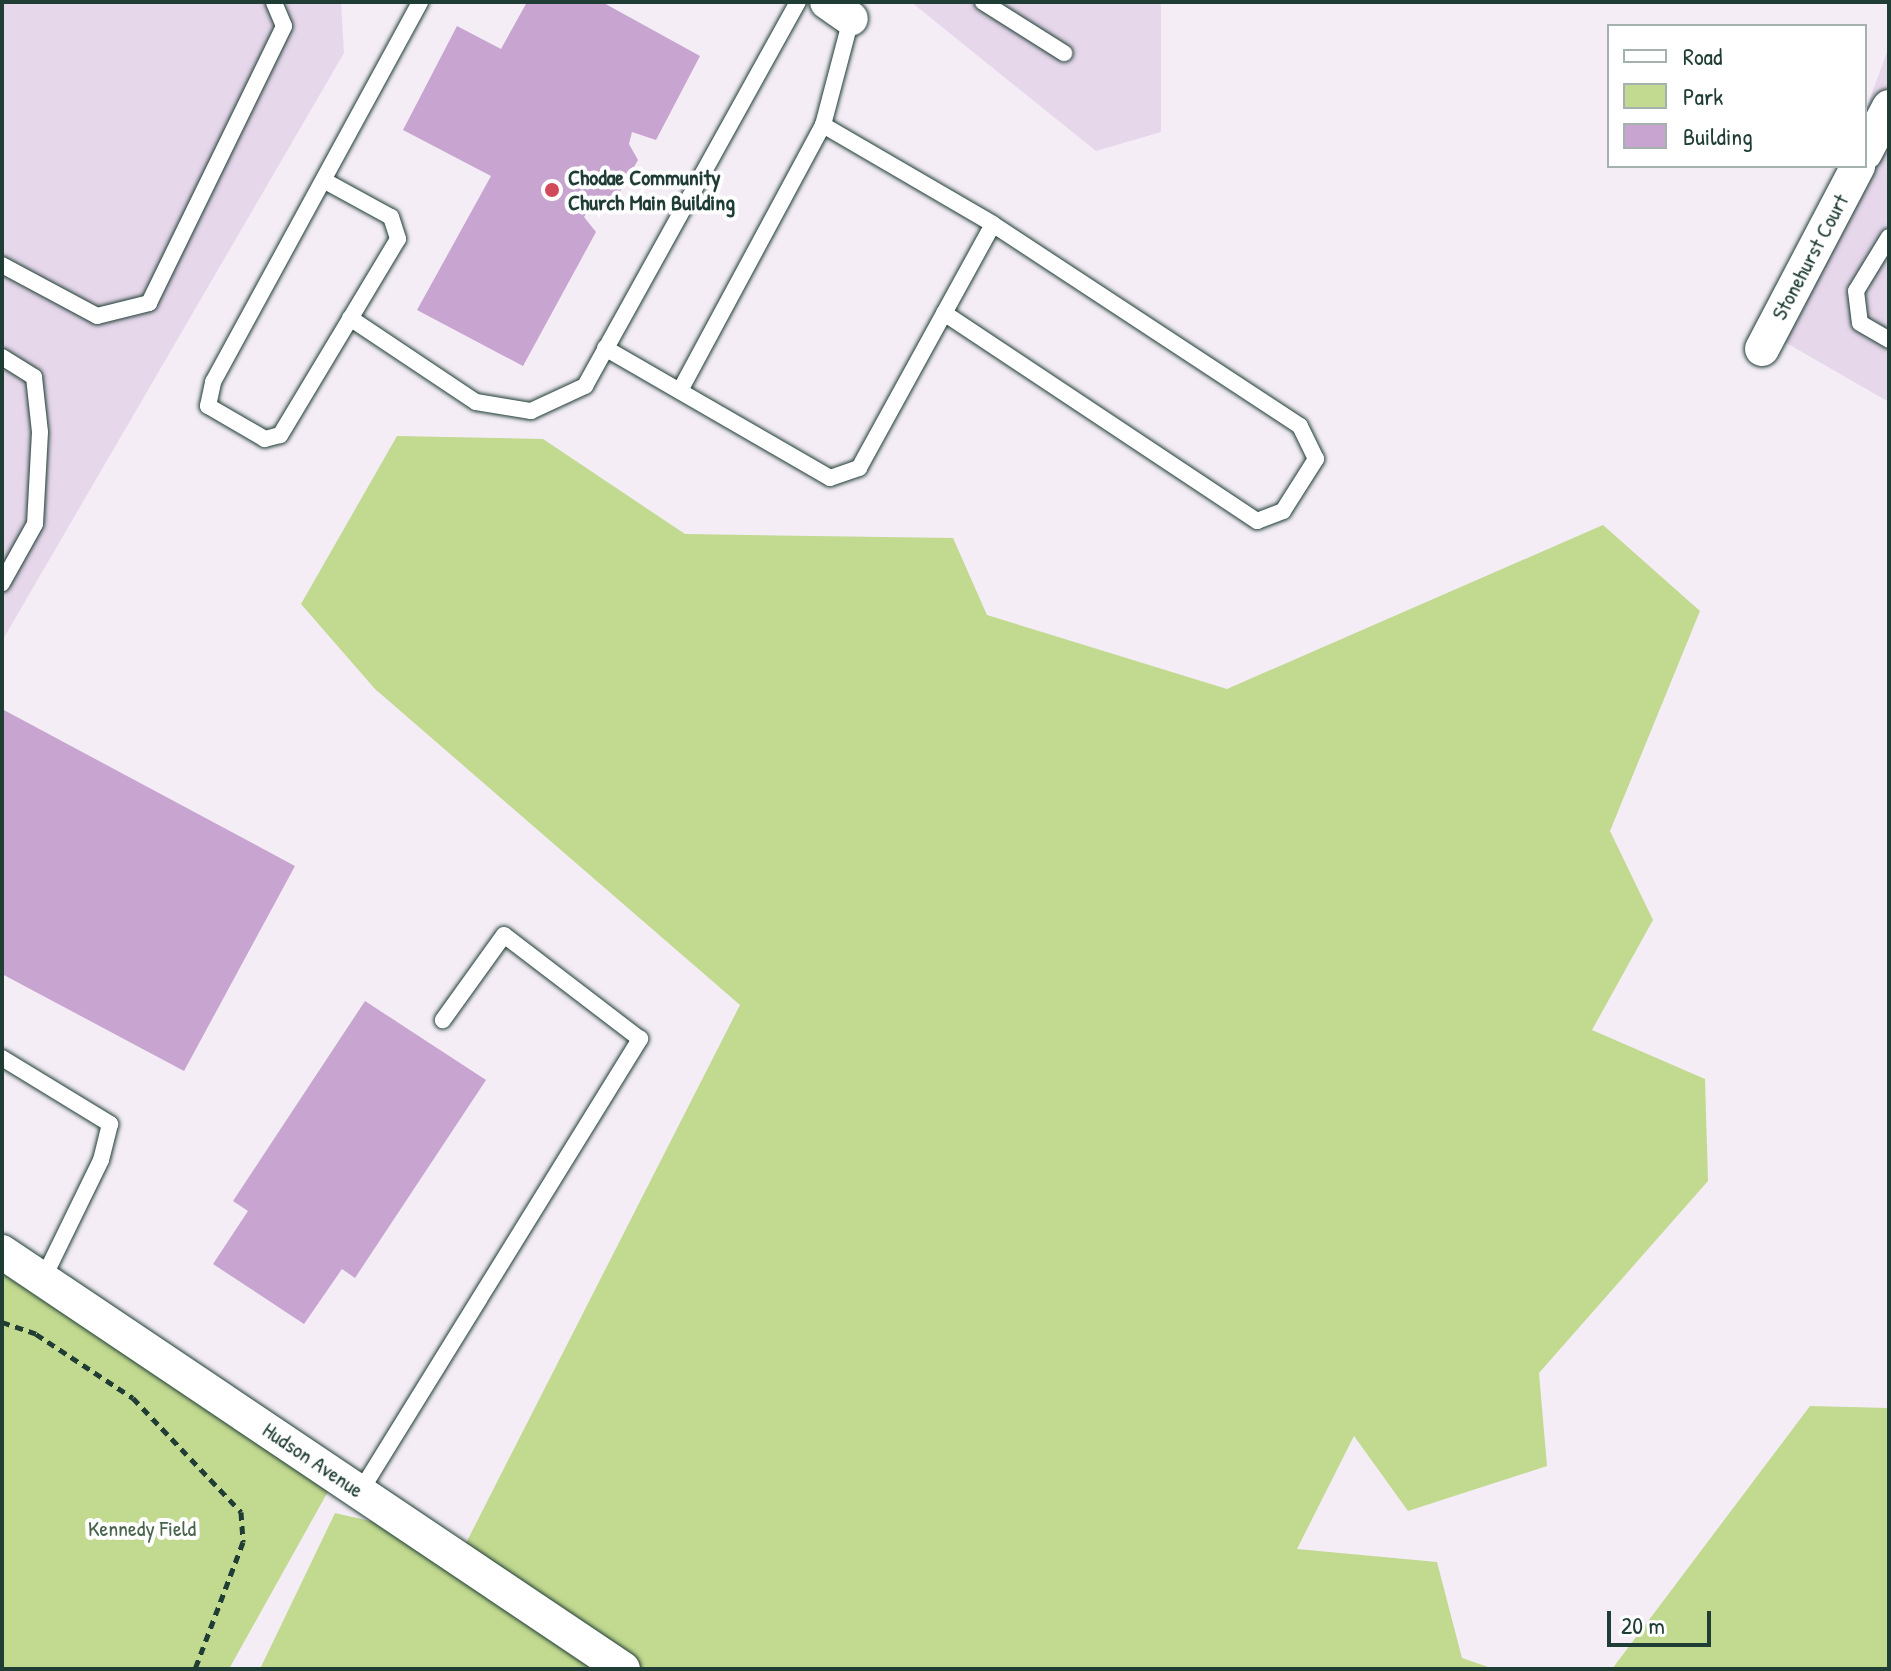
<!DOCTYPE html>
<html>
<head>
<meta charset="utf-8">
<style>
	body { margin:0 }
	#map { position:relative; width:1891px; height:1671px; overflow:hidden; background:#f4edf6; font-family:"Patrick Hand",sans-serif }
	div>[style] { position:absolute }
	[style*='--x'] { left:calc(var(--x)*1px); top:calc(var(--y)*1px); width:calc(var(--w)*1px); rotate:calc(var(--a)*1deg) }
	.built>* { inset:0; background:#e6d7eb }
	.green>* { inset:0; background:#c2d990 }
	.building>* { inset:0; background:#c7a5d0 }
	.path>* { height:5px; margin-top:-2.5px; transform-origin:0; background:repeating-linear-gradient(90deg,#1f3d34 0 8px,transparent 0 14px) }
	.roads { filter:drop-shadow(0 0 2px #1f3d34) drop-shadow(0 0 2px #1f3d34) }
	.lane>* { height:16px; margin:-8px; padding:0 8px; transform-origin:8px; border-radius:8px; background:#fff }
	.street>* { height:34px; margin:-17px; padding:0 17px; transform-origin:17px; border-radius:17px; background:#fff }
	.dots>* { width:22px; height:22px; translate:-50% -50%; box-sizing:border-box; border:4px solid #fff; border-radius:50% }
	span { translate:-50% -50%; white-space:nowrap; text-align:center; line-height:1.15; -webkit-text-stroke:8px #fff; paint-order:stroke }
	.poi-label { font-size:22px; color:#1f3d34; font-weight:700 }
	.left { translate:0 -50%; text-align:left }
	.street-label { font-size:22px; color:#1f3d34 }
	.park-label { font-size:22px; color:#48644b }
	.frame { position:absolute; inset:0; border:4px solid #1f3d34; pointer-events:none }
	.legend { position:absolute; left:1607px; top:24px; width:260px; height:144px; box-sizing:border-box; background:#fff; border:2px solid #a5b1ae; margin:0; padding:10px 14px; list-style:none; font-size:24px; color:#1f3d34 }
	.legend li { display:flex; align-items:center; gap:16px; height:40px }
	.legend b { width:40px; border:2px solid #a5b1ae }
	.scale { position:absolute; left:1607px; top:1611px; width:104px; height:36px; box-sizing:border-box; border:4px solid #1f3d34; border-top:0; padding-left:10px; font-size:24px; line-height:28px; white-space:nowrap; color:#1f3d34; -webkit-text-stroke:6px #fff; paint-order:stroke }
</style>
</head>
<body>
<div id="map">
	<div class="built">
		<div style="clip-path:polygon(2px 2px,341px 2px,344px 53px,2px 641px)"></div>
		<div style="clip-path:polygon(911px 2px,1161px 2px,1161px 132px,1096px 151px)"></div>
		<div style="clip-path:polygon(1889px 47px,1889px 402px,1781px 340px,1865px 166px,1865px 112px)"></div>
	</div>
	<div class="green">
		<div style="clip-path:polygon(397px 436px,543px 439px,685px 534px,953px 538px,987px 615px,1227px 689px,1603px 525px,1700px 611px,1610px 831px,1653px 920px,1592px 1030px,1705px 1079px,1708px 1181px,1539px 1373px,1547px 1466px,1408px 1511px,1354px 1436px,1297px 1549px,1437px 1562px,1462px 1658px,1494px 1669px,260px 1669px,335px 1513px,466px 1543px,740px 1005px,375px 689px,301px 604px)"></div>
		<div style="clip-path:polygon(2px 1267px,330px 1488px,229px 1669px,2px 1669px)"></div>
		<div style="clip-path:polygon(1810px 1406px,1889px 1408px,1889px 1669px,1612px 1669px)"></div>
	</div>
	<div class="building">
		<div style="clip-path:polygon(527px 2px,602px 2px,700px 56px,656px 140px,632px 132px,629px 144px,638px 160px,610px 209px,592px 203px,584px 217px,596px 232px,523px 366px,417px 310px,491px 176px,403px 130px,457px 26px,501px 49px)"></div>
		<div style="clip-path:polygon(2px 709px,295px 866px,184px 1071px,2px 974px)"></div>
		<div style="clip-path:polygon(365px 1001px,486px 1080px,355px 1278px,342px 1269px,304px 1324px,213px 1264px,248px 1211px,233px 1201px)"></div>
	</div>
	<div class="path">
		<div style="--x:2;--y:1322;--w:36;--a:19"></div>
		<div style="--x:36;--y:1334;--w:116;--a:33.4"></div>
		<div style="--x:133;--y:1398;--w:157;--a:46.5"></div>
		<div style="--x:241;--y:1512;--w:30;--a:86"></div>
		<div style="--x:243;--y:1542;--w:136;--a:110.7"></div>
	</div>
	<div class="roads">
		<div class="lane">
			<div style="--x:983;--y:2;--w:96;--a:32.2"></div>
			<div style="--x:823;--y:125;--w:110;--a:-75.2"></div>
			<div style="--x:325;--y:181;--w:75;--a:28.6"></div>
			<div style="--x:391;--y:217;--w:23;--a:72"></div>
			<div style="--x:398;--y:239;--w:229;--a:121"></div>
			<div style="--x:280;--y:435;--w:16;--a:165"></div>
			<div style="--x:265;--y:439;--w:66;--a:-149.9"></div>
			<div style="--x:208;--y:406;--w:25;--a:-78"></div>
			<div style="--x:213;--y:382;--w:433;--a:-61.4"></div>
			<div style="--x:1889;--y:237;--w:63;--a:121.4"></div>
			<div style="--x:1856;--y:291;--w:32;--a:83"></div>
			<div style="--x:1860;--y:323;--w:34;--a:30"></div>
			<div style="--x:2;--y:265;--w:108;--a:28.2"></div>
			<div style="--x:97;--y:316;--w:54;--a:-14"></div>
			<div style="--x:149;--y:303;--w:308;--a:-64"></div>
			<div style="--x:284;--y:26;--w:26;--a:-113"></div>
			<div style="--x:944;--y:313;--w:376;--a:33.6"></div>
			<div style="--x:1257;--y:521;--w:28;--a:-21"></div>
			<div style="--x:1283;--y:511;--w:62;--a:-57.6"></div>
			<div style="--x:1316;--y:459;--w:37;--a:-116"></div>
			<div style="--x:1300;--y:426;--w:367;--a:-146.7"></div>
			<div style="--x:350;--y:318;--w:151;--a:33.7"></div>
			<div style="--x:476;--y:402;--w:56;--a:9.3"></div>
			<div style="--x:531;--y:411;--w:60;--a:-24.8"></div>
			<div style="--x:585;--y:386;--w:439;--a:-61"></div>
			<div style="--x:605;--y:348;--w:260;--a:30"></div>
			<div style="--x:830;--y:478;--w:31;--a:-19"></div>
			<div style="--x:859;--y:468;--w:278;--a:-61.2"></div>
			<div style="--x:993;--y:224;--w:197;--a:-149.8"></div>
			<div style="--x:823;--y:125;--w:302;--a:118.3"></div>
			<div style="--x:2;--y:357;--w:38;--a:32"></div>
			<div style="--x:34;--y:377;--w:55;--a:83.8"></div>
			<div style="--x:40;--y:432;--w:92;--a:93.1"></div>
			<div style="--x:35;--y:524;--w:68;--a:119.2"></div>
			<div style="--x:2;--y:1058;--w:127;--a:31.4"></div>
			<div style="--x:110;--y:1124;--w:37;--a:104"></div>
			<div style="--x:101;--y:1160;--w:132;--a:116"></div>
			<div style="--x:360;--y:1492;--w:533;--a:-58.28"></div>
			<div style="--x:640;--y:1039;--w:171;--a:-142.6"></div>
			<div style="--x:504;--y:935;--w:105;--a:125.7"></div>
		</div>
		<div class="street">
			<div style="--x:827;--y:2;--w:29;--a:35"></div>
			<div style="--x:1865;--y:153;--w:52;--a:-62.4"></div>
			<div style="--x:1762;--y:349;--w:207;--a:-62.3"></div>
			<div style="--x:2;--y:1252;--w:748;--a:33.88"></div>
		</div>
	</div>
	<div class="dots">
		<div style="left:552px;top:190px;background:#d1495b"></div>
	</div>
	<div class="poi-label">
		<span class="left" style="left:568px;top:190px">Chodae Community<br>Church Main Building</span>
	</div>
	<div class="street-label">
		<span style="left:1810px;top:257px;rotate:-62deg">Stonehurst Court</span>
		<span style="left:313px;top:1460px;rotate:34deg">Hudson Avenue</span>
	</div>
	<div class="park-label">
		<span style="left:142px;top:1529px">Kennedy Field</span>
	</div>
	<div class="frame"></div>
	<ul class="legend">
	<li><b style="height:10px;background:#fff"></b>Road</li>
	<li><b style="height:22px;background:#c2d990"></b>Park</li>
	<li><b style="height:22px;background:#c7a5d0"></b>Building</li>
	</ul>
	<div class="scale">20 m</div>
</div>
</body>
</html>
